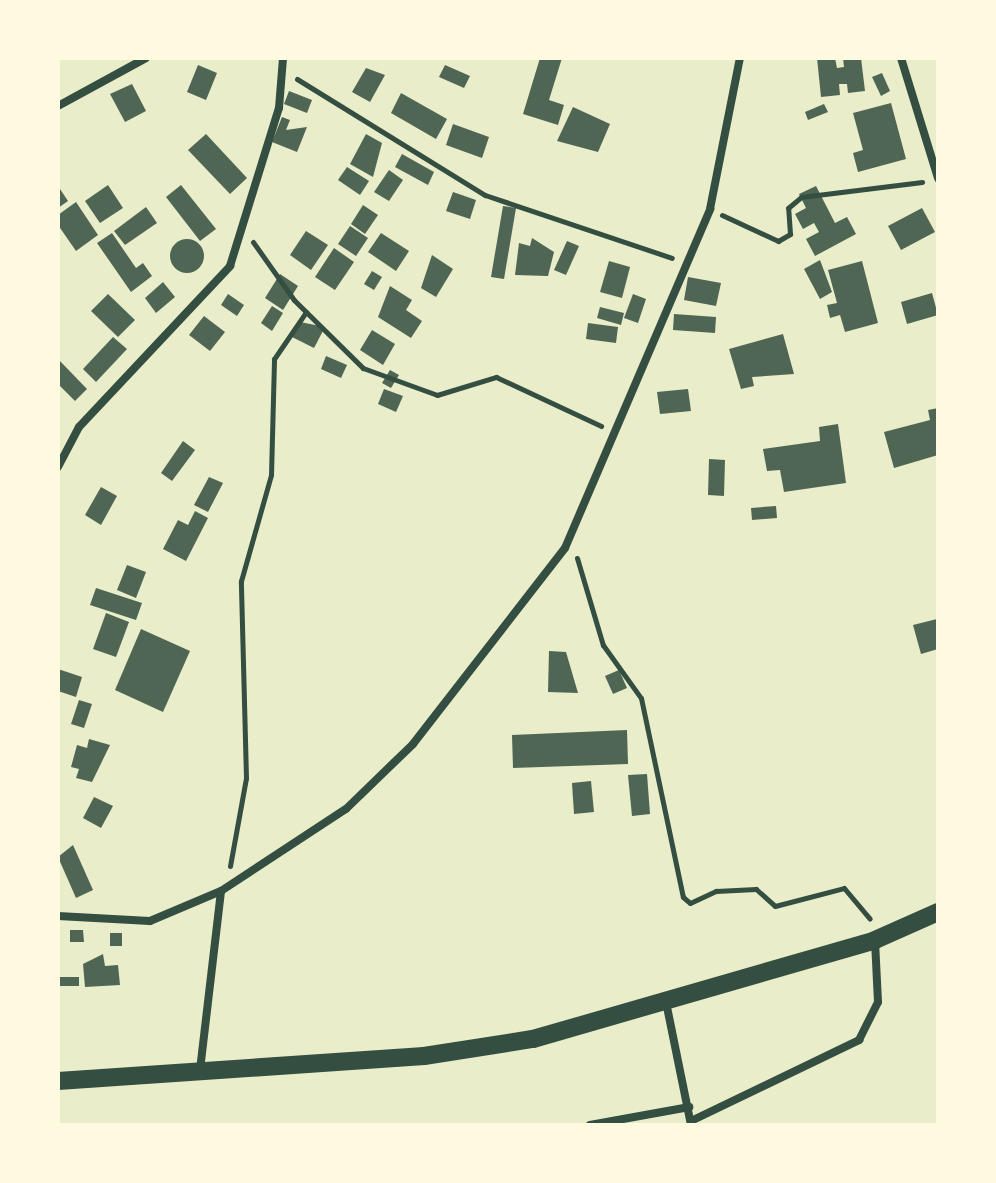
<!DOCTYPE html>
<html>
<head>
<meta charset="utf-8">
<style>
	body { margin:0 }
	#map { position:relative; width:996px; height:1183px; overflow:hidden; background:#e9edc9; font-family:Raleway,sans-serif }
	div>[style] { position:absolute }
	[style*='--x'] { left:calc(var(--x)*1px); top:calc(var(--y)*1px); width:calc(var(--w)*1px); rotate:calc(var(--a)*1deg) }
	.building>* { inset:0; background:#4f6655 }
	.round { border-radius:50% }
	.path>* { height:5px; margin:-2.5px; padding:0 2.5px; transform-origin:2.5px; border-radius:2.5px; background:#344e41 }
	.minor>* { height:8px; margin:-4px; padding:0 4px; transform-origin:4px; border-radius:4px; background:#344e41 }
	.trunk>* { height:18px; margin:-9px; padding:0 9px; transform-origin:9px; border-radius:9px; background:#344e41 }
	span { translate:-50% -50%; white-space:nowrap; text-align:center; line-height:1.15; -webkit-text-stroke:7px #fefae0; paint-order:stroke }
	.frame { position:absolute; inset:0; border:60px solid #fefae0; pointer-events:none }
</style>
</head>
<body>
<div id="map">
	<div class="building">
		<div style="clip-path:polygon(540px 58px,562px 58px,549px 100px,564px 105px,558px 125px,523px 114px)"></div>
		<div style="clip-path:polygon(817px 58px,835px 58px,837px 68px,844px 67px,843px 58px,861px 58px,865px 91px,848px 93px,847px 84px,839px 84px,840px 95px,821px 97px)"></div>
		<div style="clip-path:polygon(198px 65px,217px 73px,206px 100px,187px 92px)"></div>
		<div style="clip-path:polygon(445px 65px,470px 76px,464px 88px,439px 77px)"></div>
		<div style="clip-path:polygon(366px 68px,385px 75px,370px 102px,352px 92px)"></div>
		<div style="clip-path:polygon(882px 73px,890px 91px,881px 96px,872px 77px)"></div>
		<div style="clip-path:polygon(132px 84px,146px 111px,125px 122px,110px 94px)"></div>
		<div style="clip-path:polygon(289px 91px,312px 100px,307px 113px,284px 104px)"></div>
		<div style="clip-path:polygon(401px 93px,447px 119px,436px 139px,391px 113px)"></div>
		<div style="clip-path:polygon(891px 103px,906px 159px,858px 172px,853px 153px,863px 150px,853px 113px)"></div>
		<div style="clip-path:polygon(824px 104px,828px 112px,808px 120px,805px 112px)"></div>
		<div style="clip-path:polygon(573px 107px,610px 124px,598px 152px,557px 141px)"></div>
		<div style="clip-path:polygon(282px 117px,290px 120px,286px 130px,307px 127px,297px 152px,272px 142px)"></div>
		<div style="clip-path:polygon(453px 124px,489px 137px,482px 158px,446px 145px)"></div>
		<div style="clip-path:polygon(206px 134px,247px 178px,230px 194px,188px 150px)"></div>
		<div style="clip-path:polygon(366px 134px,382px 143px,373px 177px,350px 164px)"></div>
		<div style="clip-path:polygon(402px 154px,434px 172px,428px 185px,395px 167px)"></div>
		<div style="clip-path:polygon(347px 167px,369px 181px,360px 195px,338px 180px)"></div>
		<div style="clip-path:polygon(389px 170px,403px 180px,389px 201px,374px 192px)"></div>
		<div style="clip-path:polygon(108px 185px,123px 208px,100px 223px,85px 201px)"></div>
		<div style="clip-path:polygon(181px 185px,216px 229px,200px 241px,166px 197px)"></div>
		<div style="clip-path:polygon(58px 186px,68px 201px,58px 208px)"></div>
		<div style="clip-path:polygon(816px 186px,835px 223px,847px 217px,856px 234px,815px 256px,806px 239px,819px 232px,814px 223px,803px 229px,795px 214px,806px 208px,799px 194px)"></div>
		<div style="clip-path:polygon(453px 192px,476px 200px,470px 219px,446px 211px)"></div>
		<div style="clip-path:polygon(76px 202px,98px 235px,76px 251px,58px 225px,58px 215px)"></div>
		<div style="clip-path:polygon(363px 205px,378px 215px,365px 234px,351px 224px)"></div>
		<div style="clip-path:polygon(503px 206px,516px 208px,504px 279px,491px 277px)"></div>
		<div style="clip-path:polygon(146px 207px,157px 223px,125px 245px,114px 231px)"></div>
		<div style="clip-path:polygon(922px 208px,935px 232px,901px 250px,888px 226px)"></div>
		<div style="clip-path:polygon(350px 226px,368px 238px,356px 256px,338px 244px)"></div>
		<div style="clip-path:polygon(306px 231px,328px 245px,311px 270px,290px 255px)"></div>
		<div style="clip-path:polygon(112px 233px,136px 268px,143px 263px,152px 276px,131px 292px,97px 243px)"></div>
		<div style="clip-path:polygon(381px 233px,409px 251px,396px 271px,368px 252px)"></div>
		<div style="clip-path:polygon(532px 238px,554px 252px,548px 276px,515px 275px,519px 243px,530px 246px)"></div>
		<div class="round" style="left:170px;top:239px;width:34px;height:34px"></div>
		<div style="clip-path:polygon(567px 241px,579px 246px,566px 275px,554px 270px)"></div>
		<div style="clip-path:polygon(334px 248px,354px 262px,335px 290px,315px 277px)"></div>
		<div style="clip-path:polygon(432px 255px,453px 269px,436px 297px,421px 288px)"></div>
		<div style="clip-path:polygon(820px 260px,832px 292px,820px 299px,804px 269px)"></div>
		<div style="clip-path:polygon(609px 261px,630px 267px,622px 298px,600px 292px)"></div>
		<div style="clip-path:polygon(862px 261px,878px 323px,845px 332px,840px 315px,830px 318px,827px 305px,837px 303px,828px 270px)"></div>
		<div style="clip-path:polygon(372px 271px,382px 277px,374px 290px,364px 284px)"></div>
		<div style="clip-path:polygon(280px 274px,298px 286px,283px 310px,265px 298px)"></div>
		<div style="clip-path:polygon(688px 277px,721px 283px,716px 306px,684px 300px)"></div>
		<div style="clip-path:polygon(163px 282px,175px 297px,156px 313px,145px 298px)"></div>
		<div style="clip-path:polygon(390px 286px,412px 300px,406px 310px,422px 321px,411px 338px,378px 317px)"></div>
		<div style="clip-path:polygon(932px 293px,938px 315px,907px 324px,901px 302px)"></div>
		<div style="clip-path:polygon(108px 294px,135px 320px,118px 337px,91px 311px)"></div>
		<div style="clip-path:polygon(228px 294px,244px 305px,237px 316px,221px 305px)"></div>
		<div style="clip-path:polygon(633px 294px,646px 299px,638px 323px,624px 318px)"></div>
		<div style="clip-path:polygon(272px 306px,283px 313px,272px 331px,261px 323px)"></div>
		<div style="clip-path:polygon(600px 307px,624px 313px,621px 325px,597px 318px)"></div>
		<div style="clip-path:polygon(674px 314px,716px 317px,715px 333px,673px 330px)"></div>
		<div style="clip-path:polygon(204px 316px,225px 332px,210px 351px,189px 335px)"></div>
		<div style="clip-path:polygon(300px 322px,325px 327px,314px 348px,292px 337px)"></div>
		<div style="clip-path:polygon(588px 323px,618px 327px,616px 343px,586px 339px)"></div>
		<div style="clip-path:polygon(372px 330px,395px 344px,383px 365px,360px 350px)"></div>
		<div style="clip-path:polygon(783px 334px,794px 374px,752px 377px,754px 386px,741px 389px,729px 349px)"></div>
		<div style="clip-path:polygon(113px 337px,127px 349px,96px 382px,83px 369px)"></div>
		<div style="clip-path:polygon(326px 356px,347px 365px,341px 378px,321px 369px)"></div>
		<div style="clip-path:polygon(58px 359px,87px 389px,75px 401px,58px 384px)"></div>
		<div style="clip-path:polygon(390px 370px,399px 375px,391px 388px,382px 383px)"></div>
		<div style="clip-path:polygon(384px 389px,403px 396px,396px 412px,378px 404px)"></div>
		<div style="clip-path:polygon(688px 389px,691px 411px,660px 414px,657px 392px)"></div>
		<div style="clip-path:polygon(938px 408px,938px 455px,894px 468px,884px 432px,930px 420px,928px 410px)"></div>
		<div style="clip-path:polygon(838px 424px,846px 483px,784px 492px,780px 470px,767px 471px,763px 449px,820px 441px,819px 427px)"></div>
		<div style="clip-path:polygon(183px 441px,195px 450px,172px 481px,161px 473px)"></div>
		<div style="clip-path:polygon(709px 459px,725px 460px,724px 496px,708px 495px)"></div>
		<div style="clip-path:polygon(209px 477px,223px 483px,208px 512px,194px 505px)"></div>
		<div style="clip-path:polygon(101px 487px,117px 496px,101px 525px,85px 515px)"></div>
		<div style="clip-path:polygon(776px 506px,777px 518px,752px 520px,751px 508px)"></div>
		<div style="clip-path:polygon(195px 511px,208px 518px,186px 561px,163px 549px,178px 520px,188px 525px)"></div>
		<div style="clip-path:polygon(127px 565px,146px 572px,136px 598px,117px 590px)"></div>
		<div style="clip-path:polygon(96px 588px,142px 603px,136px 620px,90px 605px)"></div>
		<div style="clip-path:polygon(938px 611px,938px 649px,921px 654px,913px 625px,937px 619px)"></div>
		<div style="clip-path:polygon(106px 613px,129px 622px,116px 657px,93px 649px)"></div>
		<div style="clip-path:polygon(141px 629px,190px 651px,163px 712px,115px 690px)"></div>
		<div style="clip-path:polygon(549px 651px,566px 652px,578px 693px,548px 692px)"></div>
		<div style="clip-path:polygon(58px 669px,82px 677px,76px 697px,58px 691px)"></div>
		<div style="clip-path:polygon(619px 670px,627px 688px,613px 694px,605px 676px)"></div>
		<div style="clip-path:polygon(79px 700px,92px 704px,84px 728px,71px 724px)"></div>
		<div style="clip-path:polygon(627px 730px,628px 764px,513px 768px,512px 735px)"></div>
		<div style="clip-path:polygon(89px 739px,110px 745px,92px 782px,76px 778px,79px 769px,71px 767px,77px 745px,87px 748px)"></div>
		<div style="clip-path:polygon(647px 774px,650px 814px,632px 816px,628px 775px)"></div>
		<div style="clip-path:polygon(591px 781px,594px 812px,574px 814px,572px 783px)"></div>
		<div style="clip-path:polygon(94px 797px,113px 806px,101px 828px,83px 818px)"></div>
		<div style="clip-path:polygon(73px 845px,93px 890px,76px 898px,58px 857px)"></div>
		<div style="clip-path:polygon(70px 930px,83px 930px,84px 942px,70px 942px)"></div>
		<div style="clip-path:polygon(110px 933px,122px 933px,122px 946px,110px 946px)"></div>
		<div style="clip-path:polygon(103px 954px,105px 966px,118px 965px,120px 985px,85px 987px,83px 964px)"></div>
		<div style="clip-path:polygon(58px 977px,79px 977px,79px 986px,58px 986px)"></div>
	</div>
	<div class="path">
		<div style="--x:297;--y:79;--w:221;--a:31.7"></div>
		<div style="--x:485;--y:195;--w:197;--a:18.6"></div>
		<div style="--x:722;--y:215;--w:62;--a:24.9"></div>
		<div style="--x:778;--y:241;--w:14;--a:-30"></div>
		<div style="--x:790;--y:234;--w:26;--a:-94"></div>
		<div style="--x:788;--y:208;--w:17;--a:-40"></div>
		<div style="--x:801;--y:197;--w:122;--a:-7.1"></div>
		<div style="--x:253;--y:242;--w:71;--a:54.7"></div>
		<div style="--x:294;--y:300;--w:97;--a:44.6"></div>
		<div style="--x:363;--y:368;--w:79;--a:20"></div>
		<div style="--x:437;--y:395;--w:62;--a:-17"></div>
		<div style="--x:496;--y:377;--w:116;--a:25"></div>
		<div style="--x:577;--y:558;--w:91;--a:73.4"></div>
		<div style="--x:603;--y:645;--w:65;--a:54.4"></div>
		<div style="--x:641;--y:698;--w:203;--a:78.1"></div>
		<div style="--x:683;--y:897;--w:9;--a:41"></div>
		<div style="--x:690;--y:903;--w:29;--a:-25"></div>
		<div style="--x:716;--y:891;--w:40;--a:-2.9"></div>
		<div style="--x:756;--y:889;--w:25;--a:42"></div>
		<div style="--x:775;--y:906;--w:71;--a:-14.6"></div>
		<div style="--x:844;--y:888;--w:40;--a:50"></div>
		<div style="--x:230;--y:866;--w:89;--a:-79.7"></div>
		<div style="--x:246;--y:778;--w:197;--a:-91.5"></div>
		<div style="--x:241;--y:581;--w:110;--a:-74.2"></div>
		<div style="--x:271;--y:475;--w:116;--a:-88.5"></div>
		<div style="--x:274;--y:359;--w:57;--a:-55.8"></div>
	</div>
	<div class="minor">
		<div style="--x:901;--y:58;--w:126;--a:72.9"></div>
		<div style="--x:58;--y:106;--w:100;--a:-28.6"></div>
		<div style="--x:58;--y:467;--w:45;--a:-62.3"></div>
		<div style="--x:79;--y:427;--w:221;--a:-46.8"></div>
		<div style="--x:230;--y:266;--w:165;--a:-72.8"></div>
		<div style="--x:279;--y:108;--w:50;--a:-85.4"></div>
		<div style="--x:58;--y:916;--w:92;--a:3.1"></div>
		<div style="--x:150;--y:921;--w:77;--a:-22.9"></div>
		<div style="--x:666;--y:1002;--w:126;--a:78.5"></div>
		<div style="--x:200;--y:1070;--w:180;--a:-83.3"></div>
		<div style="--x:221;--y:891;--w:149;--a:-33.3"></div>
		<div style="--x:346;--y:809;--w:93;--a:-44.1"></div>
		<div style="--x:413;--y:744;--w:248;--a:-52.2"></div>
		<div style="--x:565;--y:548;--w:369;--a:-66.8"></div>
		<div style="--x:710;--y:209;--w:154;--a:-78.8"></div>
		<div style="--x:691;--y:1121;--w:187;--a:-25.7"></div>
		<div style="--x:859;--y:1040;--w:42;--a:-63.4"></div>
		<div style="--x:878;--y:1002;--w:61;--a:-92.8"></div>
		<div style="--x:590;--y:1125;--w:101;--a:-10.3"></div>
	</div>
	<div class="trunk">
		<div style="--x:58;--y:1081;--w:367;--a:-3.9"></div>
		<div style="--x:424;--y:1056;--w:110;--a:-8.9"></div>
		<div style="--x:533;--y:1039;--w:356;--a:-16.1"></div>
		<div style="--x:875;--y:940;--w:69;--a:-24"></div>
	</div>
	<div class="frame"></div>
</div>
</body>
</html>
